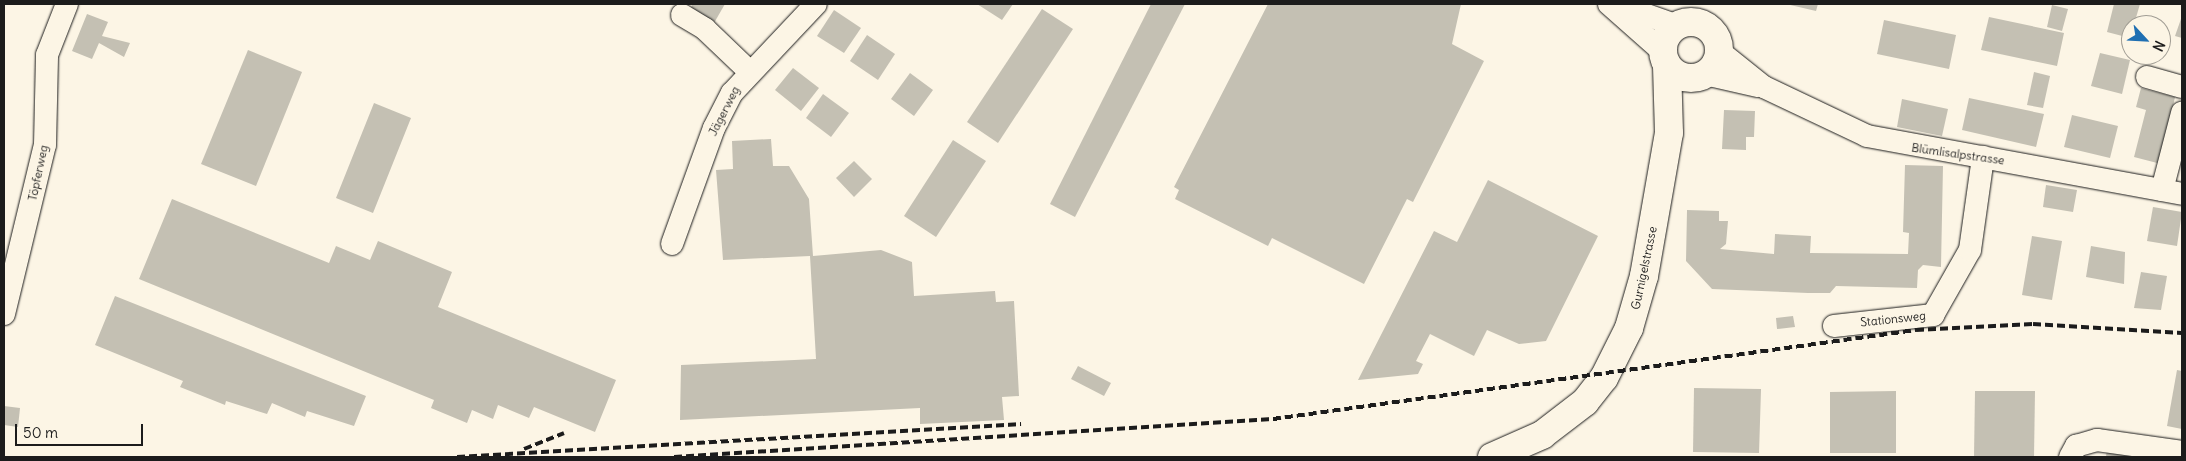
<!DOCTYPE html>
<html>
<head>
<meta charset="utf-8">
<style>
	body { margin:0 }
	#map { position:relative; width:2186px; height:461px; overflow:hidden; background:#fcf5e5; font-family:Delius,sans-serif }
	div>[style] { position:absolute }
	[style*='--x'] { left:calc(var(--x)*1px); top:calc(var(--y)*1px); width:calc(var(--w)*1px); rotate:calc(var(--a)*1deg) }
	.building>* { inset:0; background:#c4c0b3 }
	.roads { filter:drop-shadow(0 0 1px #1c1c1c) drop-shadow(0 0 1px #1c1c1c) }
	.minor>* { height:22px; margin:-11px; padding:0 11px; transform-origin:11px; border-radius:11px; background:#fcf5e5 }
	.major>* { height:28px; margin:-14px; padding:0 14px; transform-origin:14px; border-radius:14px; background:#fcf5e5 }
	.major>.ring { margin:-14px; padding:0; box-sizing:content-box; background:none; border:28px solid #fcf5e5; border-radius:50% }
	.rail>* { height:4px; margin-top:-2px; transform-origin:0; background:repeating-linear-gradient(90deg,#1c1c1c 0 8px,transparent 0 12px) }
	span { translate:-50% -50%; white-space:nowrap; text-align:center; line-height:1.15; -webkit-text-stroke:5px #fcf5e5; paint-order:stroke }
	.street-label { font-size:12px; color:#1c1c1c }
	.frame { position:absolute; inset:0; border:5px solid #1c1c1c; pointer-events:none }
	.north { position:absolute; left:2121px; top:15px; width:50px; height:50px; box-sizing:border-box; background:#fcf5e5; border:1px solid #a29e95; border-radius:50%; rotate:115deg; font-size:14px; font-weight:700; line-height:20px; text-align:center; color:#1c1c1c }
	.north::after { content:''; display:block; margin:auto; width:18px; height:22px; background:#1f6fb2; clip-path:polygon(50% 0,100% 100%,50% 72%,0 100%) }
	.scale { position:absolute; left:15px; top:424px; width:128px; height:22px; box-sizing:border-box; border:2px solid #1c1c1c; border-top:0; padding-left:6px; font-size:15px; line-height:18px; white-space:nowrap; color:#1c1c1c; -webkit-text-stroke:4px #fcf5e5; paint-order:stroke }
</style>
</head>
<body>
<div id="map">
	<div class="building">
		<div style="clip-path:polygon(693px 4px,725px 4px,714px 23px,690px 9px)"></div>
		<div style="clip-path:polygon(977px 4px,1013px 4px,1002px 20px)"></div>
		<div style="clip-path:polygon(1151px 4px,1185px 4px,1075px 217px,1050px 204px)"></div>
		<div style="clip-path:polygon(1268px 4px,1461px 4px,1452px 44px,1484px 61px,1413px 202px,1407px 199px,1364px 284px,1272px 238px,1268px 246px,1175px 199px,1179px 190px,1174px 187px)"></div>
		<div style="clip-path:polygon(1786px 4px,1818px 4px,1816px 11px)"></div>
		<div style="clip-path:polygon(2114px 4px,2140px 4px,2130px 38px,2107px 32px)"></div>
		<div style="clip-path:polygon(2052px 5px,2068px 9px,2062px 31px,2047px 27px)"></div>
		<div style="clip-path:polygon(1042px 9px,1073px 29px,998px 143px,967px 122px)"></div>
		<div style="clip-path:polygon(834px 10px,861px 28px,844px 53px,817px 36px)"></div>
		<div style="clip-path:polygon(87px 14px,108px 22px,102px 36px,130px 43px,124px 57px,99px 43px,92px 59px,72px 51px)"></div>
		<div style="clip-path:polygon(2182px 16px,2182px 38px,2175px 36px)"></div>
		<div style="clip-path:polygon(1989px 17px,2064px 33px,2057px 66px,1981px 50px)"></div>
		<div style="clip-path:polygon(1884px 20px,1956px 35px,1949px 69px,1877px 54px)"></div>
		<div style="clip-path:polygon(867px 35px,895px 54px,878px 80px,850px 61px)"></div>
		<div style="clip-path:polygon(248px 50px,302px 72px,256px 186px,201px 164px)"></div>
		<div style="clip-path:polygon(2100px 53px,2130px 60px,2122px 94px,2091px 86px)"></div>
		<div style="clip-path:polygon(793px 68px,819px 88px,801px 111px,775px 90px)"></div>
		<div style="clip-path:polygon(2034px 72px,2050px 76px,2043px 108px,2027px 105px)"></div>
		<div style="clip-path:polygon(910px 73px,933px 90px,914px 116px,891px 99px)"></div>
		<div style="clip-path:polygon(2141px 88px,2175px 97px,2161px 164px,2134px 157px,2146px 110px,2136px 107px)"></div>
		<div style="clip-path:polygon(823px 94px,849px 113px,831px 137px,806px 118px)"></div>
		<div style="clip-path:polygon(1969px 98px,2044px 114px,2036px 147px,1962px 130px)"></div>
		<div style="clip-path:polygon(1902px 99px,1948px 109px,1942px 136px,1897px 127px)"></div>
		<div style="clip-path:polygon(374px 103px,411px 118px,373px 213px,336px 198px)"></div>
		<div style="clip-path:polygon(1724px 110px,1755px 111px,1754px 137px,1746px 137px,1746px 150px,1722px 149px)"></div>
		<div style="clip-path:polygon(2072px 115px,2118px 126px,2110px 158px,2064px 147px)"></div>
		<div style="clip-path:polygon(771px 139px,773px 166px,789px 166px,809px 199px,813px 256px,881px 250px,912px 262px,914px 296px,995px 291px,996px 302px,1014px 301px,1019px 396px,1002px 397px,1004px 420px,920px 424px,920px 408px,680px 420px,681px 365px,816px 359px,810px 256px,723px 260px,716px 170px,733px 169px,732px 141px)"></div>
		<div style="clip-path:polygon(953px 140px,986px 161px,936px 237px,904px 216px)"></div>
		<div style="clip-path:polygon(854px 161px,872px 179px,854px 197px,836px 178px)"></div>
		<div style="clip-path:polygon(1905px 165px,1943px 166px,1941px 267px,1923px 265px,1918px 270px,1917px 288px,1836px 286px,1830px 293px,1808px 293px,1712px 289px,1686px 261px,1687px 210px,1719px 211px,1719px 221px,1728px 221px,1726px 244px,1720px 249px,1774px 254px,1775px 234px,1811px 236px,1810px 253px,1908px 254px,1909px 233px,1903px 232px)"></div>
		<div style="clip-path:polygon(1488px 180px,1598px 236px,1546px 341px,1519px 344px,1487px 330px,1474px 356px,1430px 334px,1416px 361px,1423px 364px,1418px 374px,1358px 380px,1434px 231px,1457px 242px)"></div>
		<div style="clip-path:polygon(2046px 185px,2077px 190px,2073px 212px,2043px 207px)"></div>
		<div style="clip-path:polygon(172px 199px,329px 263px,336px 246px,370px 260px,378px 241px,452px 272px,438px 307px,616px 380px,595px 432px,534px 407px,529px 418px,498px 405px,493px 419px,472px 410px,467px 423px,431px 408px,434px 400px,139px 279px)"></div>
		<div style="clip-path:polygon(2153px 207px,2182px 212px,2177px 246px,2147px 241px)"></div>
		<div style="clip-path:polygon(2032px 236px,2062px 241px,2052px 300px,2022px 295px)"></div>
		<div style="clip-path:polygon(2091px 246px,2125px 252px,2124px 284px,2086px 277px)"></div>
		<div style="clip-path:polygon(2141px 272px,2167px 276px,2161px 310px,2134px 308px)"></div>
		<div style="clip-path:polygon(115px 296px,366px 396px,354px 426px,307px 411px,305px 417px,272px 403px,267px 414px,226px 401px,225px 405px,180px 387px,183px 381px,95px 345px)"></div>
		<div style="clip-path:polygon(1793px 316px,1795px 327px,1777px 329px,1776px 318px)"></div>
		<div style="clip-path:polygon(1078px 366px,1111px 383px,1104px 396px,1071px 379px)"></div>
		<div style="clip-path:polygon(2177px 370px,2182px 371px,2182px 429px,2167px 426px)"></div>
		<div style="clip-path:polygon(1694px 388px,1761px 389px,1759px 453px,1693px 452px)"></div>
		<div style="clip-path:polygon(1896px 391px,1896px 453px,1830px 453px,1830px 392px)"></div>
		<div style="clip-path:polygon(1975px 391px,2035px 391px,2034px 457px,1974px 457px)"></div>
		<div style="clip-path:polygon(4px 406px,20px 408px,18px 427px,4px 425px)"></div>
		<div style="clip-path:polygon(2107px 448px,2157px 457px,2106px 457px)"></div>
	</div>
	<div class="roads">
		<div class="minor">
			<div style="--x:1609;--y:4;--w:71;--a:41.6"></div>
			<div style="--x:1616;--y:4;--w:63;--a:19.6"></div>
			<div style="--x:682;--y:15;--w:27;--a:31"></div>
			<div style="--x:705;--y:29;--w:61;--a:43.7"></div>
			<div style="--x:1719;--y:51;--w:58;--a:38.7"></div>
			<div style="--x:1764;--y:87;--w:114;--a:25.4"></div>
			<div style="--x:1867;--y:136;--w:320;--a:10.4"></div>
			<div style="--x:1705;--y:74;--w:54;--a:12.8"></div>
			<div style="--x:2147;--y:77;--w:36;--a:16"></div>
			<div style="--x:2162;--y:190;--w:80;--a:-75.4"></div>
			<div style="--x:672;--y:244;--w:123;--a:-70.1"></div>
			<div style="--x:714;--y:128;--w:39;--a:-63"></div>
			<div style="--x:732;--y:93;--w:122;--a:-46.7"></div>
			<div style="--x:4;--y:314;--w:174;--a:-76.4"></div>
			<div style="--x:45;--y:145;--w:90;--a:-88.7"></div>
			<div style="--x:47;--y:55;--w:55;--a:-68.6"></div>
			<div style="--x:1834;--y:326;--w:100;--a:-6.3"></div>
			<div style="--x:1933;--y:315;--w:75;--a:-60.4"></div>
			<div style="--x:1970;--y:250;--w:94;--a:-82"></div>
			<div style="--x:2070;--y:457;--w:13;--a:-61"></div>
			<div style="--x:2076;--y:446;--w:22;--a:-16"></div>
			<div style="--x:2097;--y:440;--w:86;--a:8"></div>
		</div>
		<div class="major">
			<div class="ring" style="left:1663px;top:22px;width:28px;height:28px"></div>
			<div style="--x:1492;--y:457;--w:55;--a:-23.7"></div>
			<div style="--x:1542;--y:435;--w:54;--a:-37.5"></div>
			<div style="--x:1585;--y:402;--w:31;--a:-52"></div>
			<div style="--x:1604;--y:378;--w:56;--a:-63.4"></div>
			<div style="--x:1629;--y:328;--w:54;--a:-73.9"></div>
			<div style="--x:1644;--y:276;--w:145;--a:-80.1"></div>
			<div style="--x:1669;--y:133;--w:66;--a:-91.7"></div>
		</div>
	</div>
	<div class="rail">
		<div style="--x:524;--y:449;--w:43;--a:-21.8"></div>
		<div style="--x:457;--y:457;--w:565;--a:-3.35"></div>
		<div style="--x:674;--y:457;--w:600;--a:-3.63"></div>
		<div style="--x:1273;--y:419;--w:649;--a:-7.88"></div>
		<div style="--x:1916;--y:330;--w:117;--a:-2.9"></div>
		<div style="--x:2033;--y:324;--w:149;--a:3.5"></div>
	</div>
	<div class="street-label">
		<span style="left:724px;top:111px;rotate:-63deg">Jägerweg</span>
		<span style="left:1958px;top:154px;rotate:8deg">Blümlisalpstrasse</span>
		<span style="left:38px;top:173px;rotate:-78deg">Töpferweg</span>
		<span style="left:1644px;top:268px;rotate:-78deg">Gurnigelstrasse</span>
		<span style="left:1893px;top:319px;rotate:-6deg">Stationsweg</span>
	</div>
	<div class="frame"></div>
	<div class="north">N</div>
	<div class="scale">50 m</div>
</div>
</body>
</html>
